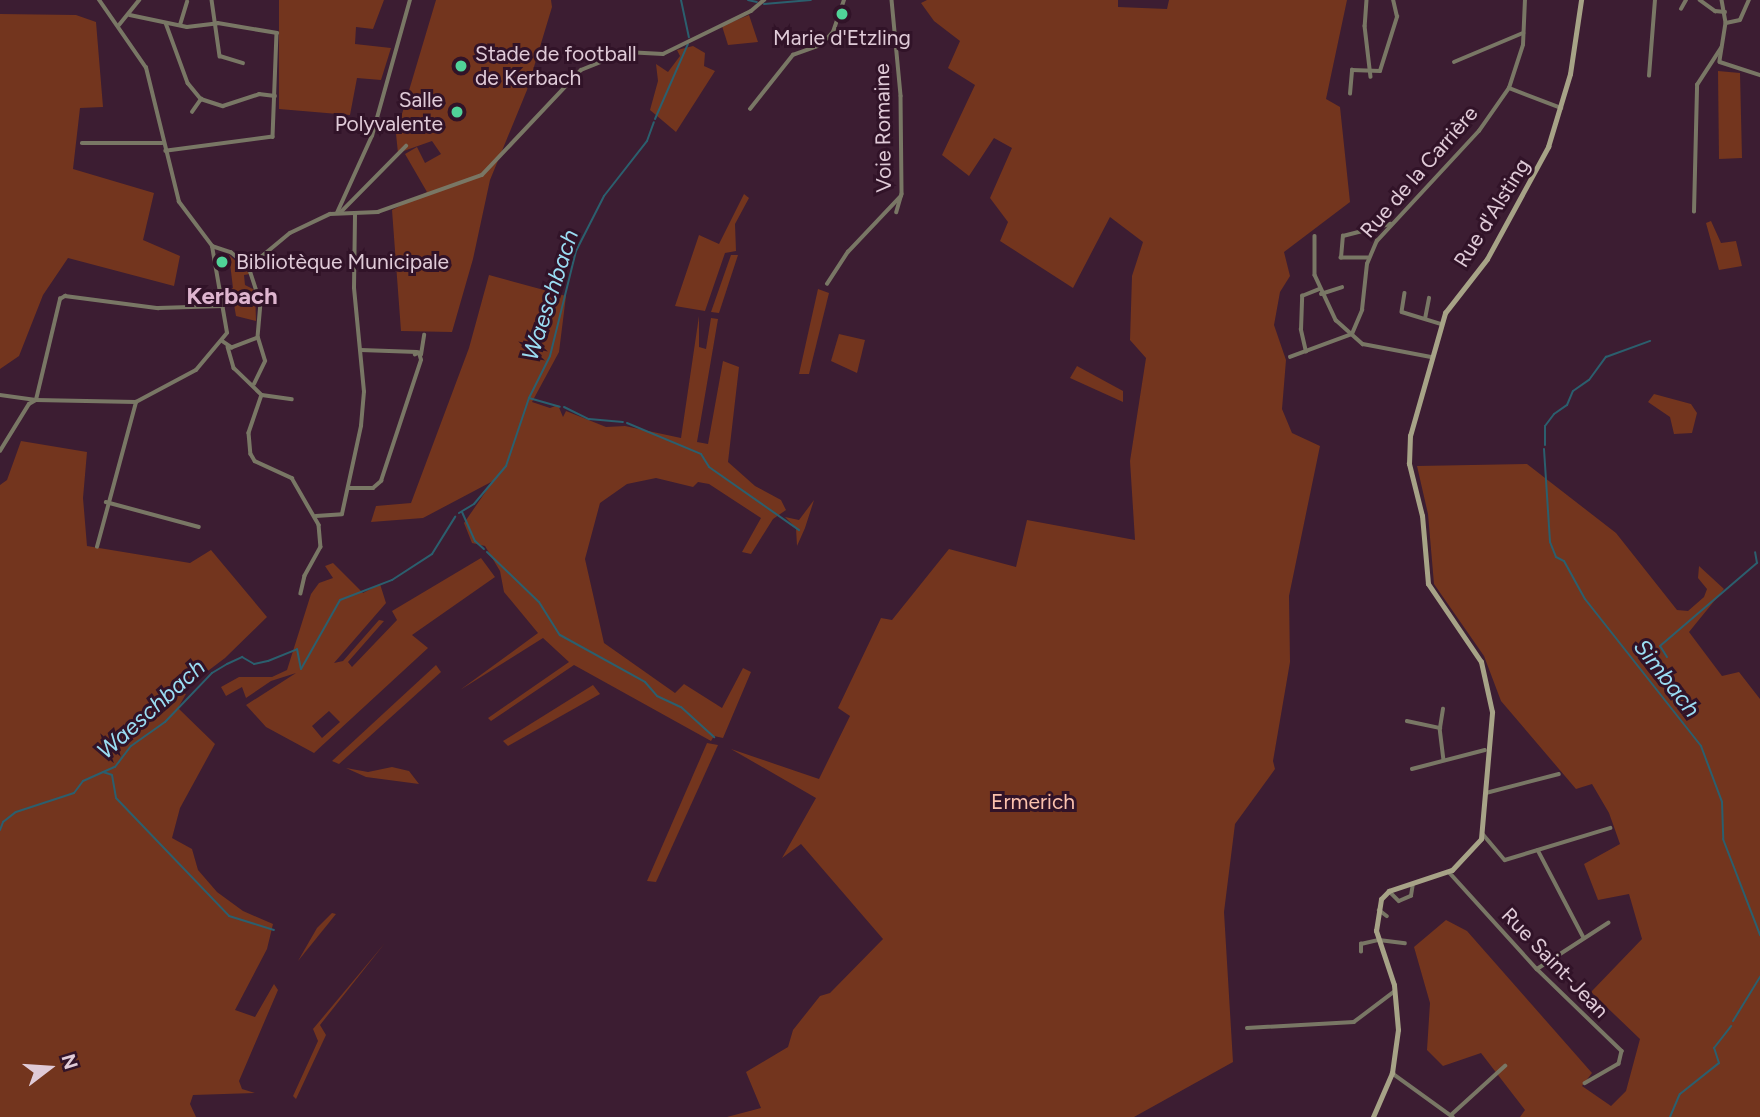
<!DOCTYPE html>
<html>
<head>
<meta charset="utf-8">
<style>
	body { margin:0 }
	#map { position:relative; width:1760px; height:1117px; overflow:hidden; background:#3c1d32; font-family:Figtree,sans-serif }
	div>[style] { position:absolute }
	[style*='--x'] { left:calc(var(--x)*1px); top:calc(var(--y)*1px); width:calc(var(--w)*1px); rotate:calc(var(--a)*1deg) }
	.green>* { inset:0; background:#73351e }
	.stream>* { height:2px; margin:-1px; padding:0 1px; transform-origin:1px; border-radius:1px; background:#2b5f6e }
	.street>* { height:3.5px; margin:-1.75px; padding:0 1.75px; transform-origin:1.75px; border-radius:1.75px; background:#797765 }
	.secondary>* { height:4.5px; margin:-2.25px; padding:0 2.25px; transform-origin:2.25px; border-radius:2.25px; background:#a7a387 }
	.dots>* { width:19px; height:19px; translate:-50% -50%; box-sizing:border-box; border:4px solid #311328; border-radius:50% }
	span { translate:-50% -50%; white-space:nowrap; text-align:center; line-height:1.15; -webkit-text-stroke:6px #311328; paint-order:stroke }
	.poi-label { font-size:21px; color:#e0cbd8 }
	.left { translate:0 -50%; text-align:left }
	.right { translate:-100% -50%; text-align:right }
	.street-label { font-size:21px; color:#e0cbd8 }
	.park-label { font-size:21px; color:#fbc1ad }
	.water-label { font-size:23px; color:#9adcf2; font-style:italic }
	.quarter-label { font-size:24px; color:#deb5cf; font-weight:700 }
	.north { position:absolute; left:14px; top:1033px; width:70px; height:70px; -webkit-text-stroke:5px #311328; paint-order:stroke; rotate:73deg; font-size:19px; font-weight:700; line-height:28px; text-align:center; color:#e0cbd8 }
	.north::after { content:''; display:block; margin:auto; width:24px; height:32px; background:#e0cbd8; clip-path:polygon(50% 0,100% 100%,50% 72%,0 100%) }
</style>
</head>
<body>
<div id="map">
	<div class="green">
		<div style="clip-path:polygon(279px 0,384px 0,373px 29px,356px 27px,355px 44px,391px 48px,381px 80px,357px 78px,350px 115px,279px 109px)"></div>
		<div style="clip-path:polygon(436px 0,551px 0,552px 7px,527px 90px,490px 180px,473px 259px,452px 332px,401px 331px,392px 210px,427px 192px,405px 154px,417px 147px,425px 163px,441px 154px,432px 141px,398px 153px,396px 134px)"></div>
		<div style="clip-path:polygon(927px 0,1118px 0,1118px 7px,1167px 9px,1169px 0,1347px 0,1326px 99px,1340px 107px,1350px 202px,1284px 252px,1290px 276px,1280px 292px,1274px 325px,1286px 360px,1282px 409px,1292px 433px,1320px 446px,1289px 596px,1290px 662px,1273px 761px,1275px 769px,1235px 824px,1224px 912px,1233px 1062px,1134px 1117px,727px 1117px,761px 1108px,746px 1072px,788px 1047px,793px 1030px,820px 996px,830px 993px,883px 939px,801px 844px,782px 858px,816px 798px,731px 749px,819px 779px,850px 716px,838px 708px,881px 618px,892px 620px,949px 549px,1016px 567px,1027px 520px,1135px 540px,1130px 461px,1146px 358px,1130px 340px,1132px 276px,1143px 242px,1110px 217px,1073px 288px,1000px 241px,1008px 222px,990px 198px,1012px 148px,994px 138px,969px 176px,942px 155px,975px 85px,948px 68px,960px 41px,934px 21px,921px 3px)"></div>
		<div style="clip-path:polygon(0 14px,76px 15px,96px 22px,103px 107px,80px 108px,73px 169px,154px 193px,143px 240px,180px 256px,174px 286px,68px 258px,43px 295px,19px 356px,0 369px)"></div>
		<div style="clip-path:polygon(749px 15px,758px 42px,728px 45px,722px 26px)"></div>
		<div style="clip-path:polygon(693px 46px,705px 53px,704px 66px,715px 71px,676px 132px,650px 110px,658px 81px,656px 64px,668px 72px,680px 56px,677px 50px)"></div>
		<div style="clip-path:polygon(1718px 71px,1740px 73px,1742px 158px,1719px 159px)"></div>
		<div style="clip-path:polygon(744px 194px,749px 198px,735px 224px,736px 251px,725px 253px,705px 311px,675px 306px,699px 235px,719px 244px)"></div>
		<div style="clip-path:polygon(1711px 221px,1721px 243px,1736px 241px,1742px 266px,1719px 270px,1706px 223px)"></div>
		<div style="clip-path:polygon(229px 255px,250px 274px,244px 275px,245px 285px,255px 290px,256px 321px,236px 316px,232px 293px,222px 293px,233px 288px)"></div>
		<div style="clip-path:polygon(731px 255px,738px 255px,719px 313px,711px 312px)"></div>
		<div style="clip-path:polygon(489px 275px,566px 296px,559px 352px,532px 402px,550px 408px,558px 405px,563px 417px,566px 411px,606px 427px,625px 426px,681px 438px,699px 316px,699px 347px,706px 349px,711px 318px,718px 319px,697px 442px,708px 444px,723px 361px,739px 367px,728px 462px,755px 486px,781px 500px,786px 510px,773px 519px,751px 554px,742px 552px,761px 518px,709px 484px,698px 482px,693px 487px,656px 478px,627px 484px,600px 503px,585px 559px,604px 643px,675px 693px,684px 684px,722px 708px,743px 668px,751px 672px,723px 738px,714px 736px,711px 741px,574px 665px,491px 721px,488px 718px,569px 662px,543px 638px,460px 690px,538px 633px,504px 592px,500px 571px,485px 546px,472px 543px,464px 523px,493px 481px,423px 518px,371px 522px,376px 506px,411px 503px,469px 348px)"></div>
		<div style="clip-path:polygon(818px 289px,829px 293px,809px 374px,799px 374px)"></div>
		<div style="clip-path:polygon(839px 334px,865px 340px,857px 373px,831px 361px)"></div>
		<div style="clip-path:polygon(1077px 366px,1123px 391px,1123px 402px,1070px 378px)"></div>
		<div style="clip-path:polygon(1654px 394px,1691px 404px,1697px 413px,1692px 433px,1674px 434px,1670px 417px,1648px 402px)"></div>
		<div style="clip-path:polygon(21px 441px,87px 452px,83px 498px,87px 546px,190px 563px,211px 550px,267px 617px,225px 658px,180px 692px,186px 694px,178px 708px,215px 744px,180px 808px,172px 838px,192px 849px,198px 870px,217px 892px,243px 911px,273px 924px,267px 949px,235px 1010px,255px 1017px,274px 984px,278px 990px,239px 1081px,242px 1089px,255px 1093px,193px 1095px,190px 1104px,196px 1117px,0 1117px,0 485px,7px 480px)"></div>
		<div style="clip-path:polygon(1527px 464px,1616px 533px,1677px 610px,1688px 611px,1704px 597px,1707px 589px,1698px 578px,1699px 566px,1724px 589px,1689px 632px,1722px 676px,1739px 672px,1760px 699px,1760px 1117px,1520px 1117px,1525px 1110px,1481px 1053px,1443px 1066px,1427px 1050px,1430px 1003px,1414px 947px,1446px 920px,1467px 931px,1592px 1073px,1582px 1086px,1611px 1106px,1626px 1091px,1640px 1039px,1591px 992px,1642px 939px,1629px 894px,1598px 900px,1584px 864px,1620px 844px,1609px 813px,1592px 784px,1576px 789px,1501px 701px,1484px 656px,1434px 584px,1428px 514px,1417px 466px)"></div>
		<div style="clip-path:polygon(814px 500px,805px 528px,797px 546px,796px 528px,785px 517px,799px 520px)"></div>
		<div style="clip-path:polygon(evenodd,481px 558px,495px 577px,412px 635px,428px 648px,314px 753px,266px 727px,246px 705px,296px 673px,271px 681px,246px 698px,242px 687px,226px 696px,221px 687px,239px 677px,272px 677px,287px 670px,311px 594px,319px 583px,333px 578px,325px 566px,333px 563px,363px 593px,380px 584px,386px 603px,334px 663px,343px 661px,379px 620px,384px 621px,348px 662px,352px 667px,397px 620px,392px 611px,481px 558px,329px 711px,340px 722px,322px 738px,312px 726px,329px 711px)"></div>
		<div style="clip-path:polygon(436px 665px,441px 672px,339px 764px,332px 761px)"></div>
		<div style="clip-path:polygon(593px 685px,600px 694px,508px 746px,503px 741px)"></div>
		<div style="clip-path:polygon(707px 743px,718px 745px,656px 882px,647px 881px)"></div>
		<div style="clip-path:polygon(392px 767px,409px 771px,419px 784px,366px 777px,346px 768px,368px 772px)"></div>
		<div style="clip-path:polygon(332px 913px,336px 914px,298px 961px,317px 928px)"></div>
		<div style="clip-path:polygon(385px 943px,320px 1025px,326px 1035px,296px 1099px,293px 1096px,318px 1041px,313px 1029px)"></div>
	</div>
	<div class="stream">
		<div style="--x:681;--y:0;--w:38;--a:78"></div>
		<div style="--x:748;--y:0;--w:9;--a:13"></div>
		<div style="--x:764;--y:4;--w:47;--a:-4.9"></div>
		<div style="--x:655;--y:119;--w:82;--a:-66.3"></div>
		<div style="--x:529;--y:398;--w:32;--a:16"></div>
		<div style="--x:564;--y:407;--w:28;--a:26"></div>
		<div style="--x:589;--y:419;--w:34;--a:5"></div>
		<div style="--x:627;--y:423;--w:80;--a:22.7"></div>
		<div style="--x:701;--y:454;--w:15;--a:58"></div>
		<div style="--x:709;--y:467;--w:110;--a:35"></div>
		<div style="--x:1545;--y:445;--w:19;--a:-90"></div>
		<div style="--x:1545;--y:426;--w:15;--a:-53"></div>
		<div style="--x:1554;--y:414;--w:16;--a:-35"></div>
		<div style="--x:1567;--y:405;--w:15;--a:-67"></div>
		<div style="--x:1573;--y:391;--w:19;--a:-35"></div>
		<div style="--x:1589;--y:380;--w:29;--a:-54"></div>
		<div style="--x:1606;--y:357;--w:47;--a:-20"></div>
		<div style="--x:1544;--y:449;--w:93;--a:86.3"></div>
		<div style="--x:1550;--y:542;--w:16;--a:68"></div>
		<div style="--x:1556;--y:557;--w:9;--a:27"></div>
		<div style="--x:1564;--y:561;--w:43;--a:61.1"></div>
		<div style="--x:1585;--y:599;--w:187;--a:51.7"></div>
		<div style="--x:1701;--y:746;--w:60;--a:69.4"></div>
		<div style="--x:1722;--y:802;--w:37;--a:88"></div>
		<div style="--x:1723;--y:839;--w:103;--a:68.9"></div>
		<div style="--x:462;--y:512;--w:32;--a:66"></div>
		<div style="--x:475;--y:541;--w:12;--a:42"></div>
		<div style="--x:459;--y:513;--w:17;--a:-31"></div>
		<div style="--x:474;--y:504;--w:50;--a:-49.9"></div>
		<div style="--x:506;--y:466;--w:72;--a:-71.3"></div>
		<div style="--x:529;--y:398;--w:47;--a:-63.4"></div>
		<div style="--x:550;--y:356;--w:108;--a:-76.1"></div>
		<div style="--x:576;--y:251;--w:62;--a:-63"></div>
		<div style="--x:604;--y:196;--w:70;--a:-52"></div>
		<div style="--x:647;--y:141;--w:20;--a:-70"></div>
		<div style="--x:487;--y:552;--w:72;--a:43.9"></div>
		<div style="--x:539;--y:602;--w:39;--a:58"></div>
		<div style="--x:560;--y:635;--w:97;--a:28.9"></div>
		<div style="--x:645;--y:682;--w:18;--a:49"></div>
		<div style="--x:657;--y:696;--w:26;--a:25"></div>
		<div style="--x:681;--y:707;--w:45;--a:42.3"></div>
		<div style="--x:1667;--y:657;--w:13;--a:-122"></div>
		<div style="--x:1660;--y:646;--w:128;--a:-40.6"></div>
		<div style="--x:1757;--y:563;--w:11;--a:-100"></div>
		<div style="--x:103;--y:772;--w:9;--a:18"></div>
		<div style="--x:112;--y:775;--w:23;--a:80"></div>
		<div style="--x:116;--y:798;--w:163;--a:46.2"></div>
		<div style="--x:229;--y:916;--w:47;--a:17.3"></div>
		<div style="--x:0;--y:830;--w:9;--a:-69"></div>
		<div style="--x:3;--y:822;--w:16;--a:-38"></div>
		<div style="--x:16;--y:812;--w:61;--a:-18.1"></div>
		<div style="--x:74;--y:793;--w:15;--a:-53"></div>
		<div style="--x:83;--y:781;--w:35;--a:-24"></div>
		<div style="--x:115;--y:767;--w:26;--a:-53"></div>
		<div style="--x:131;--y:746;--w:42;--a:-35.2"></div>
		<div style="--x:165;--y:722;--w:68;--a:-46.2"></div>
		<div style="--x:212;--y:673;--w:17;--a:-31"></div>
		<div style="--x:227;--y:664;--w:17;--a:-25"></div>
		<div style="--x:242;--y:657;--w:14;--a:30"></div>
		<div style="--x:254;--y:664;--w:14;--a:-12"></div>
		<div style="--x:268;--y:661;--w:31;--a:-22"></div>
		<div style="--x:297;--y:649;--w:20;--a:79"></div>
		<div style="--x:301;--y:669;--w:79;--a:-60.5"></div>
		<div style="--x:340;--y:600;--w:56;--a:-21"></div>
		<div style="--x:392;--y:580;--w:48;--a:-33"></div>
		<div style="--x:432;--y:554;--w:44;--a:-58.1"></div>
		<div style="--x:1733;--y:1021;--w:52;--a:-58.5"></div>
		<div style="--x:1670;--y:1117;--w:25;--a:-67"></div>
		<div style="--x:1680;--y:1094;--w:50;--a:-38.5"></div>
		<div style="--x:1719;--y:1063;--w:16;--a:-108"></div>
		<div style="--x:1714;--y:1048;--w:28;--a:-52"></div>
	</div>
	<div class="street">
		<div style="--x:212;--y:0;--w:57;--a:81.9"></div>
		<div style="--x:220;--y:56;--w:24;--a:17"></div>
		<div style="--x:892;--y:0;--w:96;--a:84.6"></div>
		<div style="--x:901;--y:96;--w:98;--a:89.4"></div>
		<div style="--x:902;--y:194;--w:19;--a:106"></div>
		<div style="--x:1367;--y:0;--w:26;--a:94"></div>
		<div style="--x:1365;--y:26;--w:51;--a:83.3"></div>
		<div style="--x:1700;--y:0;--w:19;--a:36"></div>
		<div style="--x:1715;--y:11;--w:10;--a:6"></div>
		<div style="--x:1722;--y:0;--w:23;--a:80"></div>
		<div style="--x:1726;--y:23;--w:39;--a:99"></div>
		<div style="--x:1720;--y:62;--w:42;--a:18"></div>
		<div style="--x:1681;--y:9;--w:10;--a:-61"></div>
		<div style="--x:130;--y:15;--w:58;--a:11.9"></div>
		<div style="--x:187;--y:27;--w:31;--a:-7"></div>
		<div style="--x:218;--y:23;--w:60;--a:9.6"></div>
		<div style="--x:277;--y:33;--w:104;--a:92.2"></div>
		<div style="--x:273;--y:137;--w:108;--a:172.5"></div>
		<div style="--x:166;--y:23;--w:64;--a:69.9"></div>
		<div style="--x:188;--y:83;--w:21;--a:51"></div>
		<div style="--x:201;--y:99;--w:23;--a:18"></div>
		<div style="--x:223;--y:106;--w:38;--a:-18"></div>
		<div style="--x:259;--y:94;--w:16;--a:7"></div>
		<div style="--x:1726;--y:23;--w:14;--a:-12"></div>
		<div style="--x:1740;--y:20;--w:22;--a:-66"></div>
		<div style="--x:119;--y:25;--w:32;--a:-51"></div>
		<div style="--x:180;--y:25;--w:24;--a:-73"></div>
		<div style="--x:1454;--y:62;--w:75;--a:-22.8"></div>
		<div style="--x:1649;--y:76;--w:76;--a:-85.5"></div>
		<div style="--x:1509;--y:88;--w:45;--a:-72"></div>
		<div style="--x:1523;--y:45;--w:45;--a:-87.5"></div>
		<div style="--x:1350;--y:94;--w:24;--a:-85"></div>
		<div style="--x:1352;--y:70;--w:28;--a:2"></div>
		<div style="--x:1380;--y:71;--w:57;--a:-72.5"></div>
		<div style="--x:1397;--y:17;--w:17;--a:-103"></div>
		<div style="--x:750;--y:109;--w:69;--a:-51.5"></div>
		<div style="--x:793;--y:55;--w:30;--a:-20"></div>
		<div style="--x:821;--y:45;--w:18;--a:-47"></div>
		<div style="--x:833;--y:32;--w:34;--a:-71"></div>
		<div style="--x:192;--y:112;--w:16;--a:-55"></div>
		<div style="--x:82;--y:143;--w:80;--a:0"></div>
		<div style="--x:1694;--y:212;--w:127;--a:-88.6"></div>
		<div style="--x:1697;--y:85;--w:44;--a:-57"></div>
		<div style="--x:337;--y:213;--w:85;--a:-65.6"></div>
		<div style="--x:372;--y:136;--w:141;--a:-74.4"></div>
		<div style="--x:340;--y:213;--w:94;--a:-45.4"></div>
		<div style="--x:1315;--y:236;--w:39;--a:90"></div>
		<div style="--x:1315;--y:275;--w:50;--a:65"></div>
		<div style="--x:1336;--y:320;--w:36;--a:42"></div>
		<div style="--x:1363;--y:344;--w:69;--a:10.8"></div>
		<div style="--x:212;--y:246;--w:20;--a:18"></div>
		<div style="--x:231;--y:252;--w:23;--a:40"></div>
		<div style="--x:249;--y:267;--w:38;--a:72"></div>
		<div style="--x:261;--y:303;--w:35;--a:95"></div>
		<div style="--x:258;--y:338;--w:28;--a:159"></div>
		<div style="--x:232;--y:348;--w:11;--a:-146"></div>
		<div style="--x:1368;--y:258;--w:27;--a:180"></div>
		<div style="--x:1341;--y:258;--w:22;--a:-85"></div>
		<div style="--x:1343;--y:236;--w:49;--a:-14.3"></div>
		<div style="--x:249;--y:267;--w:53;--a:-39.7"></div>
		<div style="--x:290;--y:233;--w:44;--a:-25.4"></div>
		<div style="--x:330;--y:214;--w:48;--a:-2.4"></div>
		<div style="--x:378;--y:212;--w:110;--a:-19.6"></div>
		<div style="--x:482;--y:175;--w:144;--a:-46.7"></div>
		<div style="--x:581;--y:70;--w:48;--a:-21.8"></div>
		<div style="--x:626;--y:52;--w:37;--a:3"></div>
		<div style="--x:663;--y:54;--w:98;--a:-26"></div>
		<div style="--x:751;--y:11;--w:17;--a:-40"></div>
		<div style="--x:827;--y:284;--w:38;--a:-57"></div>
		<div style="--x:848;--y:252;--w:77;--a:-46.6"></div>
		<div style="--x:1405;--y:293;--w:19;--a:99"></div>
		<div style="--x:1402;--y:312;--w:41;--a:17.1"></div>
		<div style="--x:1321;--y:294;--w:22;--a:-18"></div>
		<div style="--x:1425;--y:319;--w:21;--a:-79"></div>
		<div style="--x:1352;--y:334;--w:26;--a:-67"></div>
		<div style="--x:1362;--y:310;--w:46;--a:-83.8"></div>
		<div style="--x:1367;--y:264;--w:25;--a:-67"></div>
		<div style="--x:1377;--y:241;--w:150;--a:-47.2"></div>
		<div style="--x:1479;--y:131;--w:52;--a:-55.1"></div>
		<div style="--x:1509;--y:88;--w:56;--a:21"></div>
		<div style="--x:228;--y:347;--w:22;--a:74"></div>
		<div style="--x:234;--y:368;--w:39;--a:44"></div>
		<div style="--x:262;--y:395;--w:40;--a:108.9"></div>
		<div style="--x:249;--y:433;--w:21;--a:85"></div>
		<div style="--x:251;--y:454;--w:8;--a:60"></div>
		<div style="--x:255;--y:461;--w:41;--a:24.7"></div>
		<div style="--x:292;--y:478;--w:54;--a:60.1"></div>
		<div style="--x:319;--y:525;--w:22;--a:85"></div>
		<div style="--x:321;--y:547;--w:33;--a:119"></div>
		<div style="--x:305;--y:576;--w:18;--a:103"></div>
		<div style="--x:361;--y:350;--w:56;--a:2"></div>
		<div style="--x:1306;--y:352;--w:23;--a:-103"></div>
		<div style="--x:1301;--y:330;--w:34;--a:-88"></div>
		<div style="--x:1302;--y:296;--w:18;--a:-22"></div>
		<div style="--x:421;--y:355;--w:20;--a:-81"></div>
		<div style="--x:1290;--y:357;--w:66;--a:-20.4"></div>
		<div style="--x:254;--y:384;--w:25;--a:-64"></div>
		<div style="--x:265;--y:361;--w:24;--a:-107"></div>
		<div style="--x:0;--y:395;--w:36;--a:8"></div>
		<div style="--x:36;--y:400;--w:104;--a:-76.6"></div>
		<div style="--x:60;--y:299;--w:6;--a:-31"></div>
		<div style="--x:65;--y:296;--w:94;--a:7.4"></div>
		<div style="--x:158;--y:308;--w:65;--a:-1.8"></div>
		<div style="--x:262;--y:395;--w:30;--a:8"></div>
		<div style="--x:0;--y:451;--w:55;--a:-58.3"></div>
		<div style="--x:29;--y:404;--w:8;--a:-30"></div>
		<div style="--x:36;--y:400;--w:100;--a:1.1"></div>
		<div style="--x:136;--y:402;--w:68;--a:-28.1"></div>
		<div style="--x:196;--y:370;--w:48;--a:-50"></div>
		<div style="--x:227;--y:333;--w:88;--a:-99.8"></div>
		<div style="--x:212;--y:246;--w:55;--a:-126.9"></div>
		<div style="--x:179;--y:202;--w:138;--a:-103.8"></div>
		<div style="--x:146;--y:68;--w:83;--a:-124.7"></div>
		<div style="--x:348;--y:488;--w:25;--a:0"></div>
		<div style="--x:373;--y:488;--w:11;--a:-41"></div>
		<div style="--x:381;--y:481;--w:127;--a:-71.7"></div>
		<div style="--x:421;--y:360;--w:7;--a:-106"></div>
		<div style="--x:419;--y:353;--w:4;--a:153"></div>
		<div style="--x:106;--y:502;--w:96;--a:15"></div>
		<div style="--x:316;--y:516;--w:26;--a:-4"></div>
		<div style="--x:342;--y:514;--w:90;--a:-77.8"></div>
		<div style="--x:361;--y:426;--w:34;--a:-85"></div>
		<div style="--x:364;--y:392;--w:104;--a:-95.5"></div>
		<div style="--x:354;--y:288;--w:73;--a:-89.2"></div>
		<div style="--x:97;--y:547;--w:150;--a:-74.9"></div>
		<div style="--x:1407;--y:721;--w:34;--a:12"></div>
		<div style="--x:1440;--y:728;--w:31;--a:83"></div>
		<div style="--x:1440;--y:728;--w:19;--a:-81"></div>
		<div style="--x:1412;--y:769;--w:75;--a:-14.6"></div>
		<div style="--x:1486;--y:793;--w:75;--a:-14.6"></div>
		<div style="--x:1483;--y:834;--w:34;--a:50"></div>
		<div style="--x:1505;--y:860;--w:110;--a:-16.9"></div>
		<div style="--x:1538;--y:850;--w:99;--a:62.4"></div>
		<div style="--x:1449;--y:872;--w:131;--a:47.8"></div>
		<div style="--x:1537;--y:969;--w:118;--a:44"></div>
		<div style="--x:1622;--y:1051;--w:13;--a:103"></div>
		<div style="--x:1619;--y:1064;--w:39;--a:150"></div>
		<div style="--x:1389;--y:891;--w:14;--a:45"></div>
		<div style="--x:1399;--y:901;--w:13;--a:-23"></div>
		<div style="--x:1411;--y:896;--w:12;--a:-81"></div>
		<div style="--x:1379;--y:910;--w:10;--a:37"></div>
		<div style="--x:1361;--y:952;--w:8;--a:-90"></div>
		<div style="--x:1361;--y:944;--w:18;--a:-13"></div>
		<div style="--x:1379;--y:940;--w:26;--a:7"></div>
		<div style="--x:1537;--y:969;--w:85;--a:-32.9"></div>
		<div style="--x:1247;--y:1028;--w:107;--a:-3.2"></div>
		<div style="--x:1354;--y:1022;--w:51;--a:-37.1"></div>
		<div style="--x:1392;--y:1073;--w:75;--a:35.8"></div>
		<div style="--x:1451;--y:1115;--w:73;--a:-42.2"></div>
	</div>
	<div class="secondary">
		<div style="--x:1373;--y:1117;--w:48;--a:-66.6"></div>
		<div style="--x:1392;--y:1073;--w:43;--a:-82.1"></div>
		<div style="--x:1398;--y:1030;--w:45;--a:-95.1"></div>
		<div style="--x:1394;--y:985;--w:57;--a:-108.4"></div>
		<div style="--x:1376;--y:931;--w:32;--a:-81"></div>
		<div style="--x:1381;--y:899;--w:11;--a:-45"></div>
		<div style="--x:1389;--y:891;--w:66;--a:-18.4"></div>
		<div style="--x:1452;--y:870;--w:42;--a:-46.9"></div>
		<div style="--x:1481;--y:839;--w:127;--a:-85"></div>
		<div style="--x:1492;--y:712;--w:51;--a:-102.4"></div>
		<div style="--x:1481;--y:662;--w:94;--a:-124.2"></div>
		<div style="--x:1428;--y:584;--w:68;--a:-95"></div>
		<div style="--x:1422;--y:516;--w:54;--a:-104"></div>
		<div style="--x:1409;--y:464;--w:28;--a:-88"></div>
		<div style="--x:1410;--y:436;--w:128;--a:-74.1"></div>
		<div style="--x:1445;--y:313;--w:68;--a:-52.1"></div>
		<div style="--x:1487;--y:259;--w:128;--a:-61.4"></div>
		<div style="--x:1548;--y:147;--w:76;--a:-73.2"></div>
		<div style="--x:1570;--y:74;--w:75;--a:-81.5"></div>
	</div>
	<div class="dots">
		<div style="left:842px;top:14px;background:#50d398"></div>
		<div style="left:461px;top:66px;background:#50d398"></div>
		<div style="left:457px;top:112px;background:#50d398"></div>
		<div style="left:222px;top:262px;background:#50d398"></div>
	</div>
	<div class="poi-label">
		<span style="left:842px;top:38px">Marie d'Etzling</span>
		<span class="left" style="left:475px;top:66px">Stade de football<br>de Kerbach</span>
		<span class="right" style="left:443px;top:112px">Salle<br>Polyvalente</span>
		<span class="left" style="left:236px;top:262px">Bibliotèque Municipale</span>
	</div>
	<div class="street-label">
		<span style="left:883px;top:128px;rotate:-91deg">Voie Romaine</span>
		<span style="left:1419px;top:172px;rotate:-49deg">Rue de la Carrière</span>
		<span style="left:1492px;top:213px;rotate:-58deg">Rue d'Alsting</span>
		<span style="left:1555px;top:963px;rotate:46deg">Rue Saint-Jean</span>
	</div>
	<div class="park-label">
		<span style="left:1033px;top:802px">Ermerich</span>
	</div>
	<div class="water-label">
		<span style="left:550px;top:295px;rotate:-72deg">Waeschbach</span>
		<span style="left:1667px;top:678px;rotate:52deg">Simbach</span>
		<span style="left:151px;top:709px;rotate:-42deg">Waeschbach</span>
	</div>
	<div class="quarter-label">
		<span style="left:232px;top:296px">Kerbach</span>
	</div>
	<div class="north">N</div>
</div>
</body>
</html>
